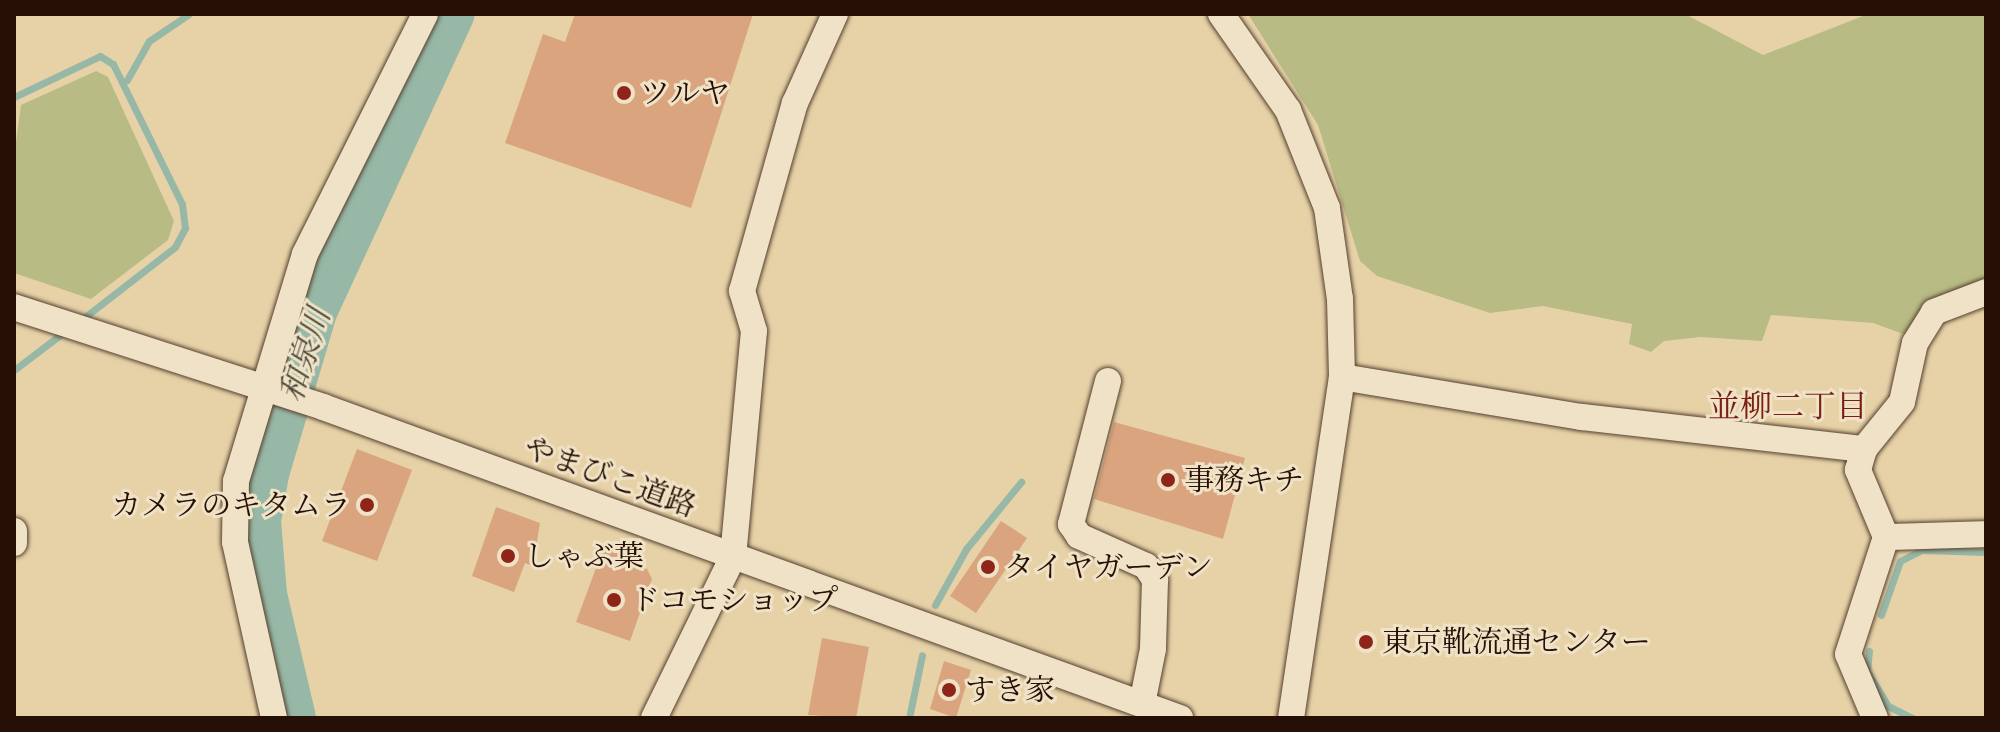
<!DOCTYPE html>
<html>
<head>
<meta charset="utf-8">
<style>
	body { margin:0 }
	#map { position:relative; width:2000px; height:732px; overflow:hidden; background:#e7d2a8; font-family:"EB Garamond","Noto Serif JP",serif }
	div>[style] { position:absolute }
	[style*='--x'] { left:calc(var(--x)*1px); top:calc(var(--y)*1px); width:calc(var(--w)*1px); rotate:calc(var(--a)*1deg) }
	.green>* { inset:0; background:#b9bb85 }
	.stream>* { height:7px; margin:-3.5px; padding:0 3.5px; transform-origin:3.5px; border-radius:3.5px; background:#97b8a6 }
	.river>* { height:42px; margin:-21px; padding:0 21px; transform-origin:21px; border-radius:21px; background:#97b8a6 }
	.building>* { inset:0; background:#d9a47e }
	.roads { filter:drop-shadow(0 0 2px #56402e) drop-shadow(0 0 2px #56402e) }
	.minor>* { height:26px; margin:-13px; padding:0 13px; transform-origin:13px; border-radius:13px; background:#efe2c6 }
	.dots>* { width:22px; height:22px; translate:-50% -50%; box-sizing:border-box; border:4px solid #efe2c6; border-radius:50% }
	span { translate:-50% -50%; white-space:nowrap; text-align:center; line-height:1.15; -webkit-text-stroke:6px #efe2c6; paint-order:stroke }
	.poi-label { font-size:30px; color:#261005 }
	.left { translate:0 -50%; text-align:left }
	.right { translate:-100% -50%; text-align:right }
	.street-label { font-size:30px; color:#261005 }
	.water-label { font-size:32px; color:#4e4b3d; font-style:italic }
	.neighbourhood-label { font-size:32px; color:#7a1f14 }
	.frame { position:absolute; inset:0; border:16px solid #261005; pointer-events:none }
</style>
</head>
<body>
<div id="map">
	<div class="green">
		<div style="clip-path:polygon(1248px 14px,1685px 14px,1763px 55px,1868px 14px,1986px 14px,1986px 283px,1944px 293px,1903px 334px,1873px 323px,1771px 315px,1762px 341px,1700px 337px,1664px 341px,1651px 352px,1629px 344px,1632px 324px,1543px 306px,1490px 313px,1377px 276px,1360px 261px,1318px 125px)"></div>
		<div style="clip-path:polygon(96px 71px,108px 77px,174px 221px,168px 240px,91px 299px,14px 273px,14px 156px,21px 105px)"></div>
	</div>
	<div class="stream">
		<div style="--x:127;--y:80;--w:45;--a:-60.6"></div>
		<div style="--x:149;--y:41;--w:48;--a:-34"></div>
		<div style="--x:14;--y:97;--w:95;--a:-25.5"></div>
		<div style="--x:100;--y:56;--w:15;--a:32"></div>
		<div style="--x:113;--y:64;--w:156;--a:63.8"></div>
		<div style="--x:182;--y:204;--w:24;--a:83"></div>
		<div style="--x:185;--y:228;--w:21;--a:118"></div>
		<div style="--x:175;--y:247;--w:119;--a:142.2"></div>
		<div style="--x:14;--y:370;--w:63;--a:-37.2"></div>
		<div style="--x:935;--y:605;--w:64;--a:-61"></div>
		<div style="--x:966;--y:549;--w:87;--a:-50.6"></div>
		<div style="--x:1881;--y:615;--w:57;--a:-70.6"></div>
		<div style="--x:1900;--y:561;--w:25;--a:-27"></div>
		<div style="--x:1922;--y:550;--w:64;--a:1.8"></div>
		<div style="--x:1869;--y:651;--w:20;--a:96"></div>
		<div style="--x:1867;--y:671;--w:41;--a:59"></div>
		<div style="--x:1888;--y:706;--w:28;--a:26"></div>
		<div style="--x:909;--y:718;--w:64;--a:-78.3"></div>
	</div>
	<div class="river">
		<div style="--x:295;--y:718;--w:127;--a:-103.2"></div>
		<div style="--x:266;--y:594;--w:73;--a:-94.7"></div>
		<div style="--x:260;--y:521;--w:48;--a:-80.3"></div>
		<div style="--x:268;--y:474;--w:169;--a:-73.5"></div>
		<div style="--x:316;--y:312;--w:328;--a:-65.2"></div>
	</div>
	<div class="building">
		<div style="clip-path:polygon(575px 14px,753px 14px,691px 208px,505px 143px,543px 34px,565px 42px)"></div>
		<div style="clip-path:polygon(1114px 422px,1245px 458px,1223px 539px,1094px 499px)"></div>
		<div style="clip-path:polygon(357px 449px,412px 470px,377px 561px,322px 541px)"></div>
		<div style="clip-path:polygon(496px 507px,540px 523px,533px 566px,525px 563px,514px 592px,472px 576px)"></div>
		<div style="clip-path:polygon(1001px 521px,1027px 538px,976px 613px,950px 596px)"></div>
		<div style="clip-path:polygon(606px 541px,639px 553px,652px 579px,630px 641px,576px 622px)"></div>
		<div style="clip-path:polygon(822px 638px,869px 647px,856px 718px,808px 715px)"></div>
		<div style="clip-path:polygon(944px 661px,971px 670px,956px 718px,930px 709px)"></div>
	</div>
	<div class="roads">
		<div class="minor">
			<div style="--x:1221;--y:14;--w:117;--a:55.1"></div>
			<div style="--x:1288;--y:110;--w:105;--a:68.3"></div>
			<div style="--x:1327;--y:208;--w:92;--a:81.9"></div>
			<div style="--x:1340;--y:299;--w:78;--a:88.5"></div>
			<div style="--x:1342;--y:377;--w:345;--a:98.5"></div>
			<div style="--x:14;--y:307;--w:325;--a:17.9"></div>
			<div style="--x:323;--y:407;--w:912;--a:19.95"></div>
			<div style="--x:1342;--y:377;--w:243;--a:9.5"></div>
			<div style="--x:1582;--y:417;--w:284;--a:6.5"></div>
			<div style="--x:1108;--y:381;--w:148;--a:104.5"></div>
			<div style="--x:1071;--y:524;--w:14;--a:56"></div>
			<div style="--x:1079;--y:536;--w:73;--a:24.1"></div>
			<div style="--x:1146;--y:566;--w:17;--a:57"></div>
			<div style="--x:1155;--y:580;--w:69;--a:91.7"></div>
			<div style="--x:1153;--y:649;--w:56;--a:101.3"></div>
			<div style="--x:14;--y:531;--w:12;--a:90"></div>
			<div style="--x:1886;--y:537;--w:100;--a:-1.7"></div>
			<div style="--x:274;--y:718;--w:180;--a:-102.5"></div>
			<div style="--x:235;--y:542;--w:61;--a:-89.1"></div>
			<div style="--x:236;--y:481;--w:237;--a:-73.1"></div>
			<div style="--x:305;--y:254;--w:268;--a:-63.4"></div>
			<div style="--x:654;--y:718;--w:179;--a:-63.9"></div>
			<div style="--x:733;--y:557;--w:227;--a:-84.7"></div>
			<div style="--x:754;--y:331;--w:42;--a:-106.7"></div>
			<div style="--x:742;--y:291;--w:195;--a:-74.3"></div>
			<div style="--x:795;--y:103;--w:98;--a:-65.8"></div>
			<div style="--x:1875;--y:718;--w:69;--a:-112.9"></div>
			<div style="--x:1848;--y:654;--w:123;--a:-72"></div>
			<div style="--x:1886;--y:537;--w:73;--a:-112.7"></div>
			<div style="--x:1858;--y:470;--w:22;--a:-74"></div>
			<div style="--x:1864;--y:449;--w:60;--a:-51"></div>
			<div style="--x:1902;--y:402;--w:60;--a:-77.6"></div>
			<div style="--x:1915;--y:343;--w:36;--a:-58"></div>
			<div style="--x:1934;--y:312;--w:56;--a:-21"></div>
		</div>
	</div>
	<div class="dots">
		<div style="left:624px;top:93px;background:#8f2418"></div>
		<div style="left:1168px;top:480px;background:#8f2418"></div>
		<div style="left:367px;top:505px;background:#8f2418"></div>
		<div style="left:508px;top:556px;background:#8f2418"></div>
		<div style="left:988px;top:567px;background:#8f2418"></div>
		<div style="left:614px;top:600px;background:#8f2418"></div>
		<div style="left:1366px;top:642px;background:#8f2418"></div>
		<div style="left:949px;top:690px;background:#8f2418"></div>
	</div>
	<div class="poi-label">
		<span class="left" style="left:640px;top:93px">ツルヤ</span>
		<span class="left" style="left:1184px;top:480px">事務キチ</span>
		<span class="right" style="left:351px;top:505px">カメラのキタムラ</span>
		<span class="left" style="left:524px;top:556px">しゃぶ葉</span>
		<span class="left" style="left:1004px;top:567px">タイヤガーデン</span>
		<span class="left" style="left:630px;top:600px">ドコモショップ</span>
		<span class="left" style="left:1382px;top:642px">東京靴流通センター</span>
		<span class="left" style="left:965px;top:690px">すき家</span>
	</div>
	<div class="street-label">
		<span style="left:610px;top:477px;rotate:20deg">やまびこ道路</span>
	</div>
	<div class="water-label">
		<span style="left:305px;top:355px;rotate:-72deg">和泉川</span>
	</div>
	<div class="neighbourhood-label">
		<span style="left:1788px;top:406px">並柳二丁目</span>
	</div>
	<div class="frame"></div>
</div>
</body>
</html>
